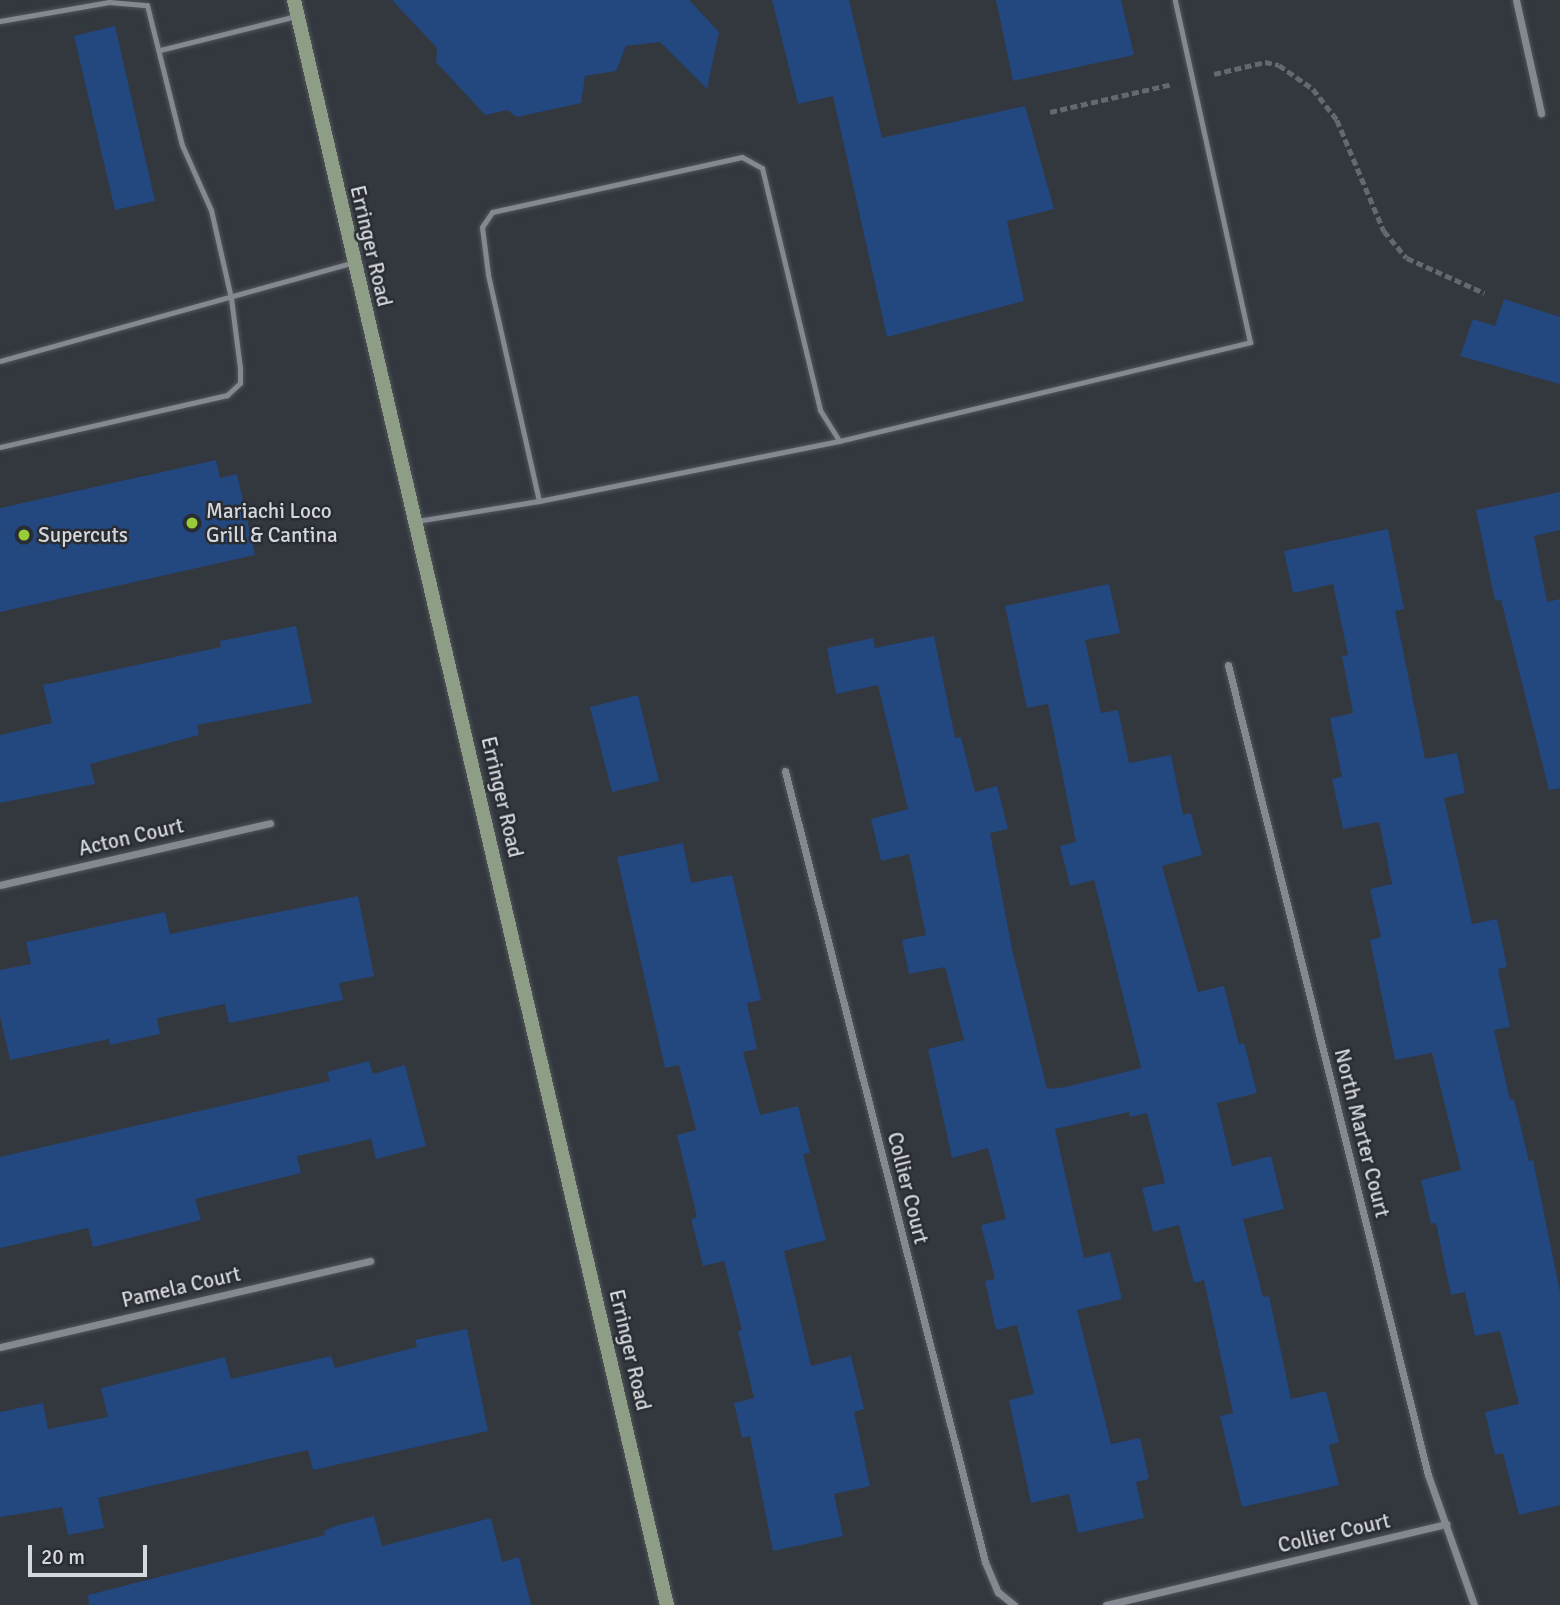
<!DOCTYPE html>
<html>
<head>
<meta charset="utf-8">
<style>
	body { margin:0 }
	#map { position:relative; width:1560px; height:1605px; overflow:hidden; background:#33373e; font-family:Signika,sans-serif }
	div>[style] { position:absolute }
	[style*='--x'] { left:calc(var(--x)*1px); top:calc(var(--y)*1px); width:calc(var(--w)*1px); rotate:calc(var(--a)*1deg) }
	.building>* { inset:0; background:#23477f }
	.path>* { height:4.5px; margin-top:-2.25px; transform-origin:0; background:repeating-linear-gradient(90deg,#65696f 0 7px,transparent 0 10.5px) }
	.roads { filter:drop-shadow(0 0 2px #52565b) drop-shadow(0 0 2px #52565b) }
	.lane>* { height:5px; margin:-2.5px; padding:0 2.5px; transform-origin:2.5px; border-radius:2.5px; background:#848991 }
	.street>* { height:7px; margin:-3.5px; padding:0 3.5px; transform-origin:3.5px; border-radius:3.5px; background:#848991 }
	.secondary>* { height:14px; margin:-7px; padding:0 7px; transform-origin:7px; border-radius:7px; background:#8e9d85 }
	.dots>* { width:19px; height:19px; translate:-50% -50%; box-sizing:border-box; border:4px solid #292d33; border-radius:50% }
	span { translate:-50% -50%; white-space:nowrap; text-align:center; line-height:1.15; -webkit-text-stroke:5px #292d33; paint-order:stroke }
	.street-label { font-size:21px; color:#d4d7db }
	.poi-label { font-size:21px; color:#d4d7db }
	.left { translate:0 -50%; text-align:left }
	.scale { position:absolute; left:28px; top:1545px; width:119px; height:32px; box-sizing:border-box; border:4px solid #d4d7db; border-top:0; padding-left:9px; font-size:21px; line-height:24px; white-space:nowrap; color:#d4d7db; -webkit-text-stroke:5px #292d33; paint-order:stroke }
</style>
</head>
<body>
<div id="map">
	<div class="building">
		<div style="clip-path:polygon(392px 0,689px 0,719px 32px,707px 89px,660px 42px,626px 46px,616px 71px,585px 76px,581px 103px,517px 117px,507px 110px,485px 115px,436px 62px,437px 48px)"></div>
		<div style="clip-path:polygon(772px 0,849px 0,882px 138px,1025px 106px,1054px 209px,1007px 221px,1024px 301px,887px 337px,833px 96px,798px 104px)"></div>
		<div style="clip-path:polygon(996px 0,1121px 0,1134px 55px,1013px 81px)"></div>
		<div style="clip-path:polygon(115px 26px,155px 201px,115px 210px,74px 36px)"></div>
		<div style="clip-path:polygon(1504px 299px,1560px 317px,1560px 384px,1460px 356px,1473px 319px,1495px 326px)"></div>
		<div style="clip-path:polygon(216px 460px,220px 478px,237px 474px,255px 555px,0 612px,0 508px)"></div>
		<div style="clip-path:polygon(1560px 492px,1560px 530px,1534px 536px,1547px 602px,1560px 599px,1560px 788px,1549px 790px,1501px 600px,1495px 601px,1476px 510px)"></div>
		<div style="clip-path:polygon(1388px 529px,1404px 609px,1395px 611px,1425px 759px,1457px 753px,1465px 793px,1444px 798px,1472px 924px,1497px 919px,1507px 967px,1498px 969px,1510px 1027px,1494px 1030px,1510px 1100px,1514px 1099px,1529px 1161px,1533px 1160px,1560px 1292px,1560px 1505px,1519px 1515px,1503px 1453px,1495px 1455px,1485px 1412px,1519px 1404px,1500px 1331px,1475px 1336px,1465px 1292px,1451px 1295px,1436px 1223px,1431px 1224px,1421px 1180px,1461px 1170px,1432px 1053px,1395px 1060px,1370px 940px,1381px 937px,1370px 889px,1392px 884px,1379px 822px,1343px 829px,1332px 779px,1342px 777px,1330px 718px,1353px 713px,1342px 656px,1348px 655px,1333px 584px,1293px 593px,1284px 551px)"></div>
		<div style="clip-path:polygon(1109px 584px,1120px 633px,1085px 640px,1101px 713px,1118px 710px,1129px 763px,1171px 755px,1183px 815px,1191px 813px,1202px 855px,1162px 866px,1198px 992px,1224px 986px,1239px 1044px,1244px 1043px,1257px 1093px,1217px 1103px,1232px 1166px,1271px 1156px,1284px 1209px,1243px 1219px,1263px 1297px,1269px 1296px,1291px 1399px,1326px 1391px,1339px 1442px,1329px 1445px,1339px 1485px,1242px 1507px,1220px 1416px,1233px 1413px,1204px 1280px,1194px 1283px,1179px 1225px,1153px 1232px,1142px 1188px,1165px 1183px,1147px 1113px,1130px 1117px,1129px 1112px,1055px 1129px,1084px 1258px,1110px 1252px,1122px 1299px,1077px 1310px,1111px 1444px,1140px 1438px,1149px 1479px,1136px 1482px,1144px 1518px,1078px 1533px,1069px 1494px,1031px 1503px,1009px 1400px,1034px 1394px,1017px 1325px,996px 1330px,985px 1281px,995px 1279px,981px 1225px,1006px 1219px,988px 1148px,952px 1158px,928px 1049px,964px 1040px,945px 967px,909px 974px,902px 940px,926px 935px,909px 854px,881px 861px,871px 819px,908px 809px,878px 685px,836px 694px,827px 648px,873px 638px,875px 648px,934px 636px,955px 738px,961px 737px,975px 792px,997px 786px,1008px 829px,990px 833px,1012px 949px,1047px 1089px,1066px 1087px,1141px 1068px,1094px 880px,1070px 886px,1060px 846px,1076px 842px,1048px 704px,1027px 708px,1005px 606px)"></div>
		<div style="clip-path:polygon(296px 626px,312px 703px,197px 725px,199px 735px,90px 764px,95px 784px,0 803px,0 735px,52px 723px,43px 685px,221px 647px,220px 641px)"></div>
		<div style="clip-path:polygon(638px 695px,659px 781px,612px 792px,590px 707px)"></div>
		<div style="clip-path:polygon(683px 843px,691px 883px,732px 875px,761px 1000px,747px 1003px,757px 1049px,743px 1052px,760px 1115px,798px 1106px,810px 1153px,803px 1154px,826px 1240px,784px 1251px,811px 1366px,851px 1356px,864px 1409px,854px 1412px,870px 1486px,834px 1494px,843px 1536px,773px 1551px,750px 1436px,742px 1438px,734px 1403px,754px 1398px,738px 1331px,742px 1330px,724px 1261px,703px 1266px,691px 1219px,697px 1217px,677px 1135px,696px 1130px,679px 1065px,665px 1068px,617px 857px)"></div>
		<div style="clip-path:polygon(358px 896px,374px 976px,339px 983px,343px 1000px,229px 1023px,225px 1004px,157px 1018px,160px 1034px,110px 1045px,109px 1039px,10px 1060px,0 1016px,0 970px,31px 964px,26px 942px,165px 912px,170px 934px)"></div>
		<div style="clip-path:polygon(369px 1061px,373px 1074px,405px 1065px,426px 1146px,376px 1159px,371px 1139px,297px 1156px,301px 1173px,195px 1199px,201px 1220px,93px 1247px,88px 1228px,0 1248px,0 1157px,330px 1081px,327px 1072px)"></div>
		<div style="clip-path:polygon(467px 1329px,488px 1431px,313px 1470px,308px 1450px,98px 1498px,104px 1528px,68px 1535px,62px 1507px,0 1517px,0 1412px,43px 1403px,48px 1429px,108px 1417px,101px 1388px,225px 1357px,231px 1379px,331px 1356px,335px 1368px,417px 1347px,415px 1340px)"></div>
		<div style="clip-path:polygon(374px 1516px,382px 1546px,491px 1518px,502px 1562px,519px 1557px,531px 1605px,89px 1605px,88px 1595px,325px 1535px,324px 1531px,335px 1526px)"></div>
	</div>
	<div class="path">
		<div style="--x:1214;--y:74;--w:52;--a:-13.2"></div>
		<div style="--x:1265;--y:62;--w:14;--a:12"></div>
		<div style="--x:1279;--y:65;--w:42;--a:35.2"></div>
		<div style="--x:1313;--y:89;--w:39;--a:52"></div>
		<div style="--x:1337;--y:120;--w:121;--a:67.1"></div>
		<div style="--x:1384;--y:231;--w:35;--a:50"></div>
		<div style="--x:1407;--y:258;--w:85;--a:24.4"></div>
		<div style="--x:1050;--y:112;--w:125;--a:-12.9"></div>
	</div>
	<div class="roads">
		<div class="lane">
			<div style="--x:0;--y:21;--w:111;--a:-9.9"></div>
			<div style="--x:109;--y:2;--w:38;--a:5"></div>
			<div style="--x:147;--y:5;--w:144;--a:76"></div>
			<div style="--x:182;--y:145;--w:71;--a:66"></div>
			<div style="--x:211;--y:210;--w:90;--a:77.2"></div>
			<div style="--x:231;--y:298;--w:71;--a:82.7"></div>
			<div style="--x:240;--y:368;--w:15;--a:90"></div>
			<div style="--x:240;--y:383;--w:18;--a:137"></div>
			<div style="--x:227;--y:395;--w:233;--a:167.1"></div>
			<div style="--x:160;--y:50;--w:140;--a:-14"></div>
			<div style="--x:0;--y:361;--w:365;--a:-15.6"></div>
			<div style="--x:539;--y:501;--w:233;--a:-102.7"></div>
			<div style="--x:488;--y:274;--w:47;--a:-97.3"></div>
			<div style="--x:482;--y:227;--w:18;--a:-56"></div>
			<div style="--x:492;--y:212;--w:256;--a:-12.4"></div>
			<div style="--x:742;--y:157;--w:23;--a:29"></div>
			<div style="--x:762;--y:168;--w:249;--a:76.5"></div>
			<div style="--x:820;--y:410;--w:36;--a:58"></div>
			<div style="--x:417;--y:521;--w:124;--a:-9.3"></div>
			<div style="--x:539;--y:501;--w:306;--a:-11.3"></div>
			<div style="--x:839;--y:441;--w:423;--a:-13.5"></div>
			<div style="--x:1250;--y:342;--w:350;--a:-102.4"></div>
		</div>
		<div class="street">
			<div style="--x:1516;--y:0;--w:116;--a:77.5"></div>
			<div style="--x:1228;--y:665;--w:834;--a:76.13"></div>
			<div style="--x:1428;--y:1475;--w:138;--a:70.5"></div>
			<div style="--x:785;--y:771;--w:816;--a:75.81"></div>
			<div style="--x:985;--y:1562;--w:33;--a:67"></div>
			<div style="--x:998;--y:1592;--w:21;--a:39"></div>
			<div style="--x:0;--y:885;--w:277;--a:-12.9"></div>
			<div style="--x:0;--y:1347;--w:380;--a:-13.1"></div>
			<div style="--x:1106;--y:1605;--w:350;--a:-13.4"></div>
		</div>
		<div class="secondary">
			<div style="--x:294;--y:0;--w:1648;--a:76.92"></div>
		</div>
	</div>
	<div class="dots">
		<div style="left:192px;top:523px;background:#97cb38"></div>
		<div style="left:24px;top:535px;background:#97cb38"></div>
	</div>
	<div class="street-label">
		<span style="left:371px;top:246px;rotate:77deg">Erringer Road</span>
		<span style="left:502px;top:797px;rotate:77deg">Erringer Road</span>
		<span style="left:131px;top:837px;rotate:-13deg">Acton Court</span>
		<span style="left:1362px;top:1133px;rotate:76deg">North Marter Court</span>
		<span style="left:908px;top:1188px;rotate:76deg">Collier Court</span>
		<span style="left:181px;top:1287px;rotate:-13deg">Pamela Court</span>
		<span style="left:630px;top:1350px;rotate:77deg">Erringer Road</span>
		<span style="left:1334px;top:1533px;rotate:-13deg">Collier Court</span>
	</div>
	<div class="poi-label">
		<span class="left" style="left:206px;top:523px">Mariachi Loco<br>Grill &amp; Cantina</span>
		<span class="left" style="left:38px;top:535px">Supercuts</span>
	</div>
	<div class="scale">20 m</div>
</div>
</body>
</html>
